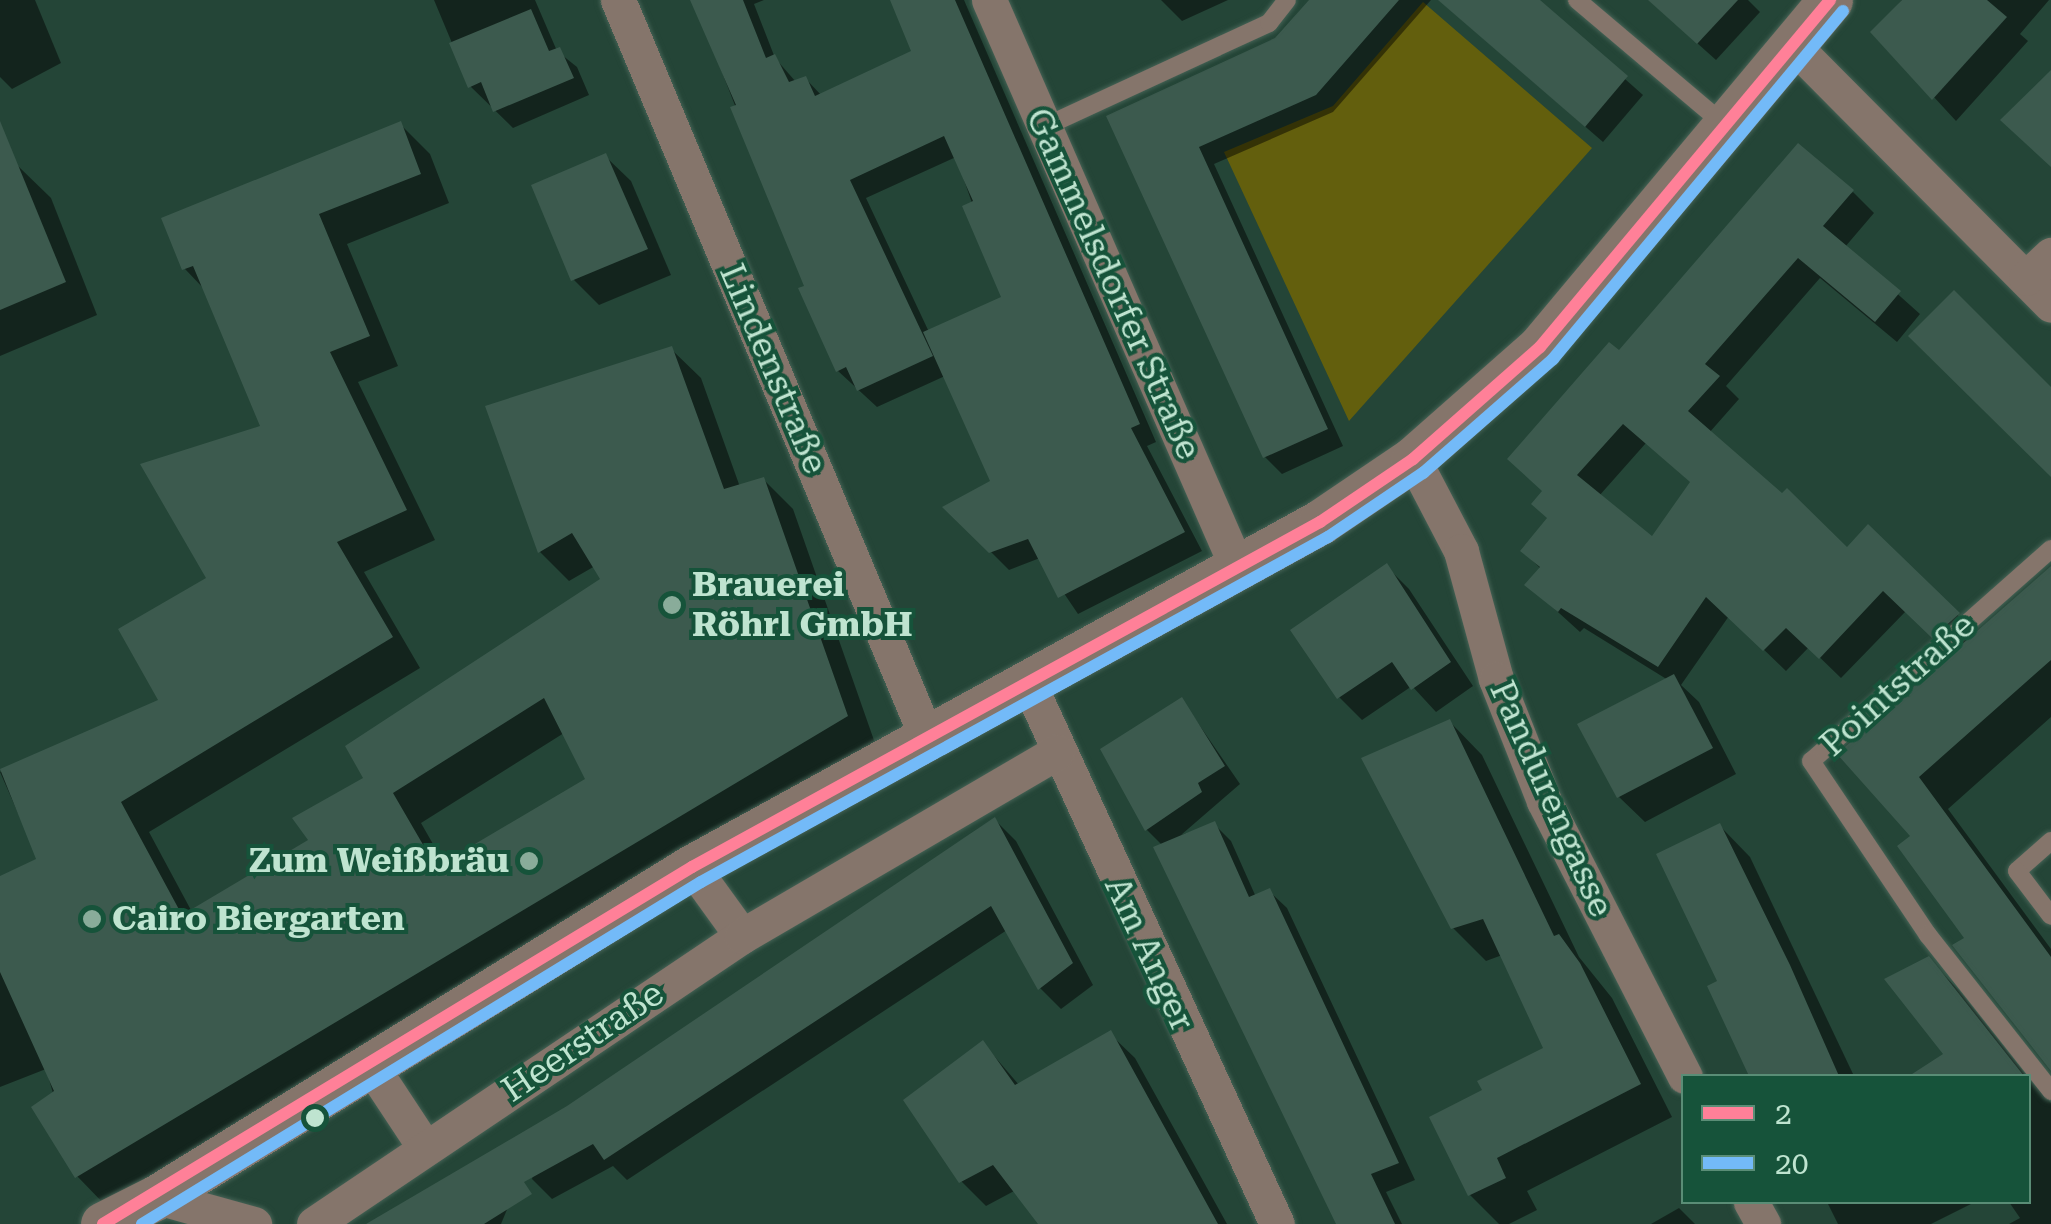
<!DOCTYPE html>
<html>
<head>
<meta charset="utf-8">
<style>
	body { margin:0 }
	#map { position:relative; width:2051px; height:1224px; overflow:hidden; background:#244537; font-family:"Roboto Serif",serif }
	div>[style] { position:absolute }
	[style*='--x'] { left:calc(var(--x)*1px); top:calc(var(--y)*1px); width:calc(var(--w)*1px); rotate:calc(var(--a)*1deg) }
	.green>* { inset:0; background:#635f0d }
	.shadow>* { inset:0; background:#0007 }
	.building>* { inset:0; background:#3c5a4e }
	.roads { filter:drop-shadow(0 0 2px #456255) drop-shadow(0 0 2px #456255) }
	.service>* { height:18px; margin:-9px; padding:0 9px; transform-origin:9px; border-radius:9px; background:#85756b }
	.minor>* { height:35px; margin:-17.5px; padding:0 17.5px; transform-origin:17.5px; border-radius:17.5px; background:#85756b }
	.tertiary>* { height:45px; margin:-22.5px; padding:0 22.5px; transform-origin:22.5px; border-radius:22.5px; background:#85756b }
	.bus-1>* { height:12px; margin:-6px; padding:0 6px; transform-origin:6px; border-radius:6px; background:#ff8098 }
	.bus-2>* { height:12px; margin:-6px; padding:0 6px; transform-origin:6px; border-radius:6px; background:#73baf8 }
	.dots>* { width:28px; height:28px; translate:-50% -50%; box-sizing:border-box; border:5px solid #16533a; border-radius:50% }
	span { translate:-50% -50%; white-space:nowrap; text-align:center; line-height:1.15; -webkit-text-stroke:8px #16533a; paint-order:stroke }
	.street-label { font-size:35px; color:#bfe4d0 }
	.poi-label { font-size:35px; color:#bfe4d0; font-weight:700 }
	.left { translate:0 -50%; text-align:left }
	.right { translate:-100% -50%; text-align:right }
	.legend { position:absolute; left:1681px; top:1074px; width:350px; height:130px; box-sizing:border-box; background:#16533a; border:2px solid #5a8d76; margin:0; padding:12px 18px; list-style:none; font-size:30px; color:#bfe4d0 }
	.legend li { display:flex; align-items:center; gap:20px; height:50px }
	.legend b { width:50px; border:2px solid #5a8d76 }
</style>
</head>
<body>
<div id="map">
	<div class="green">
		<div style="clip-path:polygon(1423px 2px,1592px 148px,1349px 421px,1224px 152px,1333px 106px)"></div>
	</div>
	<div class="shadow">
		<div style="clip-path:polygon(0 0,35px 0,61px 63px,12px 89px,0 77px)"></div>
		<div style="clip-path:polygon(434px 0,535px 0,557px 51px,577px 67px,589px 95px,513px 128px,470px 86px)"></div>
		<div style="clip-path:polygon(evenodd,694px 0,764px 0,754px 4px,775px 58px,796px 82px,805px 78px,822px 96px,915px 52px,893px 0,964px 0,1156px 442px,1147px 446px,1202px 551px,1078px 614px,1040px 558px,1009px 570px,946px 507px,993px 482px,945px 376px,877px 407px,838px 371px,694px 0,956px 157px,1005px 298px,929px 332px,866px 198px,956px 157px)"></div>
		<div style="clip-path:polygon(1161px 0,1228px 0,1182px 21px)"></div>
		<div style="clip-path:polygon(1312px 0,1431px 0,1333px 112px,1214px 164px,1343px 446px,1282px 474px,1265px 457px,1109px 117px,1277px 40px)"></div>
		<div style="clip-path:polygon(1439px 0,1536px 0,1643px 95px,1603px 142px)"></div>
		<div style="clip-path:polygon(1649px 0,1748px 0,1760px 12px,1716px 60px)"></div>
		<div style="clip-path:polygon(1902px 0,2049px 0,2020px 34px,2028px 41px,1956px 121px,1874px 32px)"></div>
		<div style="clip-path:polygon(evenodd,400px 124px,430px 154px,449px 203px,347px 244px,398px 366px,358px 382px,435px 540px,364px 572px,420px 668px,149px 832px,192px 912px,312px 841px,366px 778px,604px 580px,595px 566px,569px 581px,540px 552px,671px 349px,701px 378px,740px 487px,763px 479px,793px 509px,876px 746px,106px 1206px,77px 1176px,46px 1069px,0 1087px,0 879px,39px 861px,0 772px,162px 701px,264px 428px,206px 291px,185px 269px,164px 219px,400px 124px,564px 733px,588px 779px,445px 865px,421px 823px,564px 733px)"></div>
		<div style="clip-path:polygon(605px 156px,631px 181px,671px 275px,599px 305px,574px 280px)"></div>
		<div style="clip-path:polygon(18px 166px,51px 198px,97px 315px,0 356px,0 175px)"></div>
		<div style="clip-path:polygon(evenodd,1853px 192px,1874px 213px,1845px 247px,1920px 314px,1897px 342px,1820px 278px,1726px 386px,1739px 399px,1709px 433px,1847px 550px,1868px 528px,1977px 634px,2051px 568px,2051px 717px,1948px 809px,2051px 949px,2051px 1067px,1968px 939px,1914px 836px,1841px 755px,1953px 655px,1906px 611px,1841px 678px,1809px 647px,1786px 671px,1729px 616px,1681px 685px,1699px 702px,1736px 774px,1645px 822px,1619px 797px,1668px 680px,1584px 628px,1580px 632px,1528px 585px,1541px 569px,1523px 551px,1549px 519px,1545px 492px,1619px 354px,1853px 192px,1646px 443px,1692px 483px,1653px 539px,1599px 496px,1646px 443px)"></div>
		<div style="clip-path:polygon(1386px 566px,1409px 589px,1473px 686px,1436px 712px,1412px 686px,1362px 720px,1339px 697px)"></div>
		<div style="clip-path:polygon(1182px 700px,1240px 784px,1181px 835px,1214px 824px,1231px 841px,1256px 897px,1269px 891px,1287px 908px,1415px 1180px,1386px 1192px,1402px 1224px,1339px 1224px,1163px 846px,1147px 830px,1104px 750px)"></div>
		<div style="clip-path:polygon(1450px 722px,1482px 755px,1579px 957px,1612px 998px,1672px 1117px,1527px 1191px,1537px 1210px,1509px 1224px,1499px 1224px,1470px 1195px,1485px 1091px,1546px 1049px,1505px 954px,1486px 961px,1453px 928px)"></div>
		<div style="clip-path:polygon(995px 820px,1016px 841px,1093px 985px,1061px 1009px,1040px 988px,1007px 930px,627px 1180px,613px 1166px,552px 1199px,532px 1179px,535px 1165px)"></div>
		<div style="clip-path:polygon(1720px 826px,1750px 857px,1854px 1076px,1764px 1076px,1720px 983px)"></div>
		<div style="clip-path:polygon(1928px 959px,1959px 990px,2027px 1076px,1913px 1076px,1946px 1055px)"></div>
		<div style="clip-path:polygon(1110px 1034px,1135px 1058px,1227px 1224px,1041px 1224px,1016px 1190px,986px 1206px,961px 1181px,983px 1043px,1019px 1085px)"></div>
		<div style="clip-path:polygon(2028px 1078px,2051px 1103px,2051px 1224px,2009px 1224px,2020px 1218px,2009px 1202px,2028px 1202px)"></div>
		<div style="clip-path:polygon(523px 1171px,501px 1224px,376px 1224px)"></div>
		<div style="clip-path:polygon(1827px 1202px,1975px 1202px,1931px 1224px,1838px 1224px)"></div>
		<div style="clip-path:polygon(1679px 1208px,1695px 1224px,1651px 1224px)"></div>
	</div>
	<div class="building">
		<div style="clip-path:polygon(690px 0,743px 0,766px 58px,775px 54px,789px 82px,806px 76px,815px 96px,911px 51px,890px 0,955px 0,1140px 424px,1131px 428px,1185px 532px,1058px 598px,1028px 539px,989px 553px,942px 507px,990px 481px,923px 332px,1001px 297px,962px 206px,973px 201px,944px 136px,850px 180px,933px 356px,857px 391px,846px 367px,836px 372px,798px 288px,804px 286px,730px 107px,736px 105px)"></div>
		<div style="clip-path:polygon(1309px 0,1399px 0,1316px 95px,1199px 147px,1328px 429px,1263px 458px,1106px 116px,1275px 38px)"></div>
		<div style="clip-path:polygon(1438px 0,1540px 0,1628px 76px,1585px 127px)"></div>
		<div style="clip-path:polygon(1648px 0,1738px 0,1697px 44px)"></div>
		<div style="clip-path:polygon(1902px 0,1987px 0,2007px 17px,1932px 100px,1870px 32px)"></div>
		<div style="clip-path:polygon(531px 9px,549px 51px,560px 47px,574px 78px,493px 112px,481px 82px,468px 88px,449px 43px)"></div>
		<div style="clip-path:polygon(2051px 70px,2051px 167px,2000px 120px)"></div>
		<div style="clip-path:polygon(0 121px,66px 282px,0 310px)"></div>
		<div style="clip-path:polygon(evenodd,401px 121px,421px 174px,319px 214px,370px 336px,330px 352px,407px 510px,337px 542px,393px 637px,121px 802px,182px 915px,308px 840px,292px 818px,363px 778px,345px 746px,600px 579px,572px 533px,538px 553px,485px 406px,672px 346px,724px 489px,764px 477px,848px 716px,75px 1178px,31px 1107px,54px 1091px,0 972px,0 876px,36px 859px,0 769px,158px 700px,118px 629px,206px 578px,140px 464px,260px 426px,193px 266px,182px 270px,161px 218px,401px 121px,544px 698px,585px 779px,436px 867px,393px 793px,544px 698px)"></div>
		<div style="clip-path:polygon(evenodd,1798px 143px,1854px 190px,1823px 226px,1901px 291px,1875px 322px,1798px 258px,1705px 364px,1720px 376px,1688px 411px,1782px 493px,1787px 488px,1847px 547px,1868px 524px,1960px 613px,1932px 638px,1883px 591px,1819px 659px,1786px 628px,1763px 651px,1706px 597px,1658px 667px,1561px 608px,1558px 612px,1524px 585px,1540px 567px,1520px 551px,1547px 518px,1531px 504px,1542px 491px,1507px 459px,1609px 342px,1619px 350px,1798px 143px,1623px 424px,1690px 482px,1652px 536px,1577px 475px,1623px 424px)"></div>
		<div style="clip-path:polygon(606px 153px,648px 249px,571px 281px,531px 185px)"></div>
		<div style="clip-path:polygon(1954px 290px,2051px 387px,2051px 477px,1908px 336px)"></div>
		<div style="clip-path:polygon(1387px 563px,1451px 662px,1411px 690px,1392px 662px,1337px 699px,1290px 630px)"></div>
		<div style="clip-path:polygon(2051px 566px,2051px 660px,1919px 777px,2051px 957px,2051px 1071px,1952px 945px,1964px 938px,1897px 846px,1910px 836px,1837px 754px)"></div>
		<div style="clip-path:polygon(1674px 674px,1713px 748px,1617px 798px,1577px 724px)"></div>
		<div style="clip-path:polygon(1182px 697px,1225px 766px,1198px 783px,1202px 792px,1145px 831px,1100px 749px)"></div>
		<div style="clip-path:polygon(1450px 719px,1554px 936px,1559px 934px,1580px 963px,1641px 1084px,1497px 1158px,1506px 1178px,1468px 1196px,1429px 1117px,1482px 1090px,1477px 1081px,1543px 1048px,1483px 919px,1451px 929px,1361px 758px)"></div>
		<div style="clip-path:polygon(995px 817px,1073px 963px,1038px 990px,991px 906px,604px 1160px,593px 1144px,524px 1182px,532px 1194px,484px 1224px,366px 1224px,567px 1106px)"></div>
		<div style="clip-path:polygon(1215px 821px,1249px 897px,1270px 888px,1399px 1163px,1371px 1174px,1395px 1224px,1336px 1224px,1153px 847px)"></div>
		<div style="clip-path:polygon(1720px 823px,1790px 965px,1839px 1076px,1749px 1076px,1707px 986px,1717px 981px,1656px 854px)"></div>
		<div style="clip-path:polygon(1929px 956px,2024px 1076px,1909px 1076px,1943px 1054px,1884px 979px)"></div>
		<div style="clip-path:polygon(1111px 1030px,1218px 1224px,1038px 1224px,993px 1165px,959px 1183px,903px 1100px,983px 1040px,1015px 1085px)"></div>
	</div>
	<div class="roads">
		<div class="service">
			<div style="--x:1577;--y:0;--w:194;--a:40.2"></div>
			<div style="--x:1044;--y:127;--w:248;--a:-24.8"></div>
			<div style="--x:1269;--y:23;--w:29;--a:-52"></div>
			<div style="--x:2051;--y:549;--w:320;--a:138.5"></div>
			<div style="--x:1811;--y:761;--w:210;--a:56.1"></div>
			<div style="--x:1928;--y:935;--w:199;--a:51.7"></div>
			<div style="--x:2051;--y:841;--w:45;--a:138.6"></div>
			<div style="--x:2017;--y:871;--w:56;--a:52.9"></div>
		</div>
		<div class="minor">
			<div style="--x:618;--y:0;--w:800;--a:67.28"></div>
			<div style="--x:989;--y:0;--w:619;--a:66.38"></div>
			<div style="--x:1793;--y:45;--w:366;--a:45.2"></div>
			<div style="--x:2026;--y:278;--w:34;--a:-43"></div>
			<div style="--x:1413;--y:459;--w:104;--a:62.4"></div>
			<div style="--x:1461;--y:551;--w:133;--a:74.7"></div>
			<div style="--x:1496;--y:679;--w:131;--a:68.5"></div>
			<div style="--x:1544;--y:801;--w:309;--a:62.9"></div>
			<div style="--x:1028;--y:682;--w:596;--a:65.33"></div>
			<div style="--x:692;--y:867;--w:85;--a:54.1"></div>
			<div style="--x:369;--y:1063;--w:102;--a:56.6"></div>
			<div style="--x:157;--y:1197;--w:101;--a:15.6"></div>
			<div style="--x:1751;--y:1202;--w:25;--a:61"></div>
			<div style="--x:314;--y:1224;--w:516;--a:-33.94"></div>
			<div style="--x:742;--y:936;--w:365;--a:-30.3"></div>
		</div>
		<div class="tertiary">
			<div style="--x:103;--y:1224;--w:60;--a:-26.6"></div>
			<div style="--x:157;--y:1197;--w:629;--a:-31.67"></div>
			<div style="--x:692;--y:867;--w:717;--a:-28.78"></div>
			<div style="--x:1320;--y:522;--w:112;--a:-34.1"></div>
			<div style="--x:1413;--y:459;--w:169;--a:-41.4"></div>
			<div style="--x:1540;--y:347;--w:452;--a:-50.1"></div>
		</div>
	</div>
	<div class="bus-1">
		<div style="--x:103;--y:1224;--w:689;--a:-31.22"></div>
		<div style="--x:692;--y:867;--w:717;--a:-28.78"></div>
		<div style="--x:1320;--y:522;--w:112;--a:-34.1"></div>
		<div style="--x:1413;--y:459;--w:169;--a:-41.4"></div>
		<div style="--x:1540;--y:347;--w:452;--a:-50.1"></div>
	</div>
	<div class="bus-2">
		<div style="--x:142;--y:1224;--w:655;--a:-31.46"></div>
		<div style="--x:701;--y:882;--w:716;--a:-28.82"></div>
		<div style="--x:1328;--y:537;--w:115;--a:-34"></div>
		<div style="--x:1423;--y:473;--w:173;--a:-41.2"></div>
		<div style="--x:1553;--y:359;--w:453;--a:-50.2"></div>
	</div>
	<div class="dots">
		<div style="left:672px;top:605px;background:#89ac9a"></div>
		<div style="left:529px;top:861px;background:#89ac9a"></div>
		<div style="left:92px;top:919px;background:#89ac9a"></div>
		<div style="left:315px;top:1118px;background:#bfe4d0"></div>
	</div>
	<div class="street-label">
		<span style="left:1113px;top:284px;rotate:66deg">Gammelsdorfer Straße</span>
		<span style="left:773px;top:369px;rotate:67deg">Lindenstraße</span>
		<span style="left:1898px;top:685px;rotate:-42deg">Pointstraße</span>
		<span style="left:1551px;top:799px;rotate:66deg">Pandurengasse</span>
		<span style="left:1149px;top:954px;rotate:65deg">Am Anger</span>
		<span style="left:583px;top:1042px;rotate:-34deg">Heerstraße</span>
	</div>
	<div class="poi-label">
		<span class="left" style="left:692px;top:605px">Brauerei<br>Röhrl GmbH</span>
		<span class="right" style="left:509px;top:861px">Zum Weißbräu</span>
		<span class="left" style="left:112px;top:919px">Cairo Biergarten</span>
	</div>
	<ul class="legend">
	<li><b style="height:12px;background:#ff8098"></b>2</li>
	<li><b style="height:12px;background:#73baf8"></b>20</li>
	</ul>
</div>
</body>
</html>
